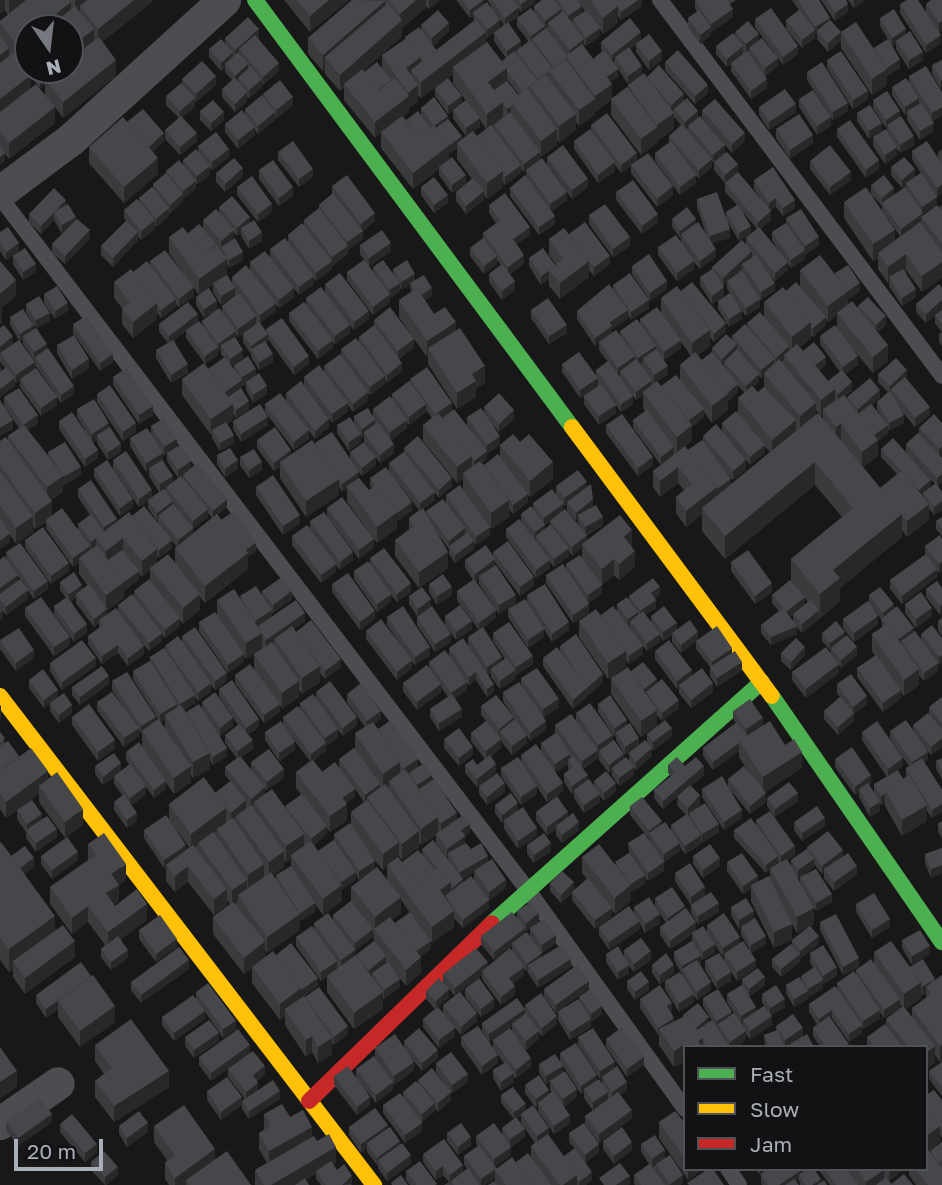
<!DOCTYPE html>
<html>
<head>
<meta charset="utf-8">
<style>
	body { margin:0 }
	#map { position:relative; width:942px; height:1185px; overflow:hidden; background:#181818; font-family:"Golos Text",sans-serif }
	div>[style] { position:absolute }
	[style*='--x'] { left:calc(var(--x)*1px); top:calc(var(--y)*1px); width:calc(var(--w)*1px); rotate:calc(var(--a)*1deg) }
	.lane>* { height:16px; margin:-8px; padding:0 8px; transform-origin:8px; border-radius:8px; background:#4c4d50 }
	.street>* { height:33px; margin:-16.5px; padding:0 16.5px; transform-origin:16.5px; border-radius:16.5px; background:#4c4d50 }
	.fast>* { height:16px; margin:-8px; padding:0 8px; transform-origin:8px; border-radius:8px; background:#4caf50 }
	.slow>* { height:16px; margin:-8px; padding:0 8px; transform-origin:8px; border-radius:8px; background:#ffc107 }
	.jam>* { height:16px; margin:-8px; padding:0 8px; transform-origin:8px; border-radius:8px; background:#c62828 }
	.wall>* { inset:0; background:#3a3b3d }
	.shaded-wall>* { inset:0; background:#282829 }
	.building>* { inset:0; background:#46474a }
	span { translate:-50% -50%; white-space:nowrap; text-align:center; line-height:1.15; -webkit-text-stroke:7px #121214; paint-order:stroke }
	.legend { position:absolute; left:683px; top:1045px; width:245px; height:126px; box-sizing:border-box; background:#121214; border:2px solid #4e5156; margin:0; padding:9px 12px; list-style:none; font-size:21px; color:#a9afb8 }
	.legend li { display:flex; align-items:center; gap:14px; height:35px }
	.legend b { width:35px; border:2px solid #4e5156 }
	.north { position:absolute; left:14px; top:14px; width:70px; height:70px; box-sizing:border-box; background:#121214; border:2px solid #4e5156; border-radius:50%; rotate:166deg; font-size:19px; font-weight:700; line-height:28px; text-align:center; color:#a9afb8 }
	.north::after { content:''; display:block; margin:auto; width:24px; height:32px; background:#767a80; clip-path:polygon(50% 0,100% 100%,50% 72%,0 100%) }
	.scale { position:absolute; left:14px; top:1139px; width:89px; height:32px; box-sizing:border-box; border:4px solid #a9afb8; border-top:0; padding-left:9px; font-size:21px; line-height:24px; white-space:nowrap; color:#a9afb8; -webkit-text-stroke:5px #121214; paint-order:stroke }
</style>
</head>
<body>
<div id="map">
	<div class="lane">
		<div style="--x:660;--y:0;--w:470;--a:53.1"></div>
		<div style="--x:0;--y:197;--w:870;--a:52.71"></div>
		<div style="--x:527;--y:889;--w:271;--a:54.3"></div>
		<div style="--x:728;--y:1169;--w:19;--a:55"></div>
	</div>
	<div class="street">
		<div style="--x:0;--y:192;--w:89;--a:-36.7"></div>
		<div style="--x:71;--y:139;--w:207;--a:-42.3"></div>
		<div style="--x:0;--y:1123;--w:70;--a:-34.6"></div>
	</div>
	<div class="fast">
		<div style="--x:255;--y:0;--w:532;--a:53.41"></div>
		<div style="--x:772;--y:696;--w:299;--a:55.4"></div>
		<div style="--x:492;--y:923;--w:362;--a:-41.8"></div>
	</div>
	<div class="slow">
		<div style="--x:572;--y:427;--w:335;--a:53.4"></div>
		<div style="--x:0;--y:696;--w:616;--a:52.59"></div>
	</div>
	<div class="jam">
		<div style="--x:309;--y:1101;--w:255;--a:-44.2"></div>
	</div>
	<div class="wall">
		<div style="clip-path:polygon(evenodd,0 0,152px 0,152px 2px,102px 42px,116px 76px,63px 118px,55px 107px,55px 123px,9px 159px,5px 154px,5px 161px,0 165px,0 21px,8px 15px,5px 10px,0 0,28px 28px,70px 70px,28px 70px,28px 28px,0 0,31px 77px,40px 88px,45px 84px,45px 94px,31px 88px,31px 77px)"></div>
		<div style="clip-path:polygon(284px 0,349px 0,310px 32px)"></div>
		<div style="clip-path:polygon(evenodd,352px 0,439px 0,439px 2px,429px 9px,426px 6px,426px 8px,402px 28px,402px 36px,363px 71px,364px 72px,382px 69px,382px 55px,405px 39px,405px 37px,421px 30px,421px 25px,449px 31px,433px 46px,436px 50px,474px 21px,473px 16px,470px 18px,456px 0,484px 0,484px 4px,500px 28px,504px 25px,491px 8px,491px 5px,487px 0,535px 0,535px 3px,521px 12px,519px 9px,519px 16px,508px 23px,521px 48px,529px 42px,517px 26px,517px 18px,534px 13px,534px 6px,542px 0,642px 0,642px 6px,621px 20px,618px 16px,618px 23px,603px 34px,600px 29px,600px 36px,586px 46px,584px 44px,584px 47px,593px 59px,602px 52px,601px 50px,601px 42px,641px 40px,662px 60px,649px 70px,636px 52px,636px 45px,630px 49px,642px 74px,628px 84px,618px 69px,618px 77px,610px 82px,612px 98px,628px 88px,628px 85px,647px 77px,684px 101px,698px 118px,724px 144px,702px 118px,702px 110px,745px 141px,732px 153px,725px 145px,725px 153px,738px 173px,725px 183px,714px 170px,714px 163px,712px 162px,712px 167px,699px 178px,696px 176px,696px 183px,680px 195px,655px 161px,655px 153px,669px 143px,669px 136px,681px 125px,674px 117px,674px 129px,657px 141px,657px 140px,657px 143px,641px 155px,611px 115px,611px 100px,595px 112px,595px 115px,579px 126px,576px 122px,576px 130px,559px 143px,557px 139px,557px 145px,541px 157px,540px 156px,540px 159px,547px 165px,547px 157px,588px 187px,572px 199px,550px 168px,567px 200px,552px 211px,555px 224px,539px 235px,510px 196px,510px 188px,526px 176px,526px 171px,524px 172px,521px 169px,521px 173px,505px 185px,503px 182px,503px 187px,487px 199px,484px 195px,484px 200px,466px 214px,456px 201px,456px 192px,472px 179px,457px 159px,457px 148px,449px 154px,449px 159px,466px 183px,452px 193px,439px 175px,439px 169px,413px 189px,381px 148px,381px 133px,375px 138px,344px 100px,344px 88px,340px 91px,325px 74px,325px 69px,323px 71px,308px 54px,308px 38px,352px 0,578px 1px,585px 11px,582px 13px,578px 1px,352px 0,494px 33px,494px 41px,506px 58px,502px 61px,486px 43px,486px 37px,487px 38px,494px 33px,352px 0,453px 74px,453px 83px,466px 101px,462px 104px,435px 88px,435px 96px,448px 114px,453px 111px,453px 118px,466px 136px,462px 139px,448px 119px,421px 108px,421px 116px,406px 120px,403px 116px,409px 112px,409px 108px,418px 102px,418px 95px,421px 98px,453px 74px,352px 0,507px 79px,519px 95px,518px 95px,507px 81px,507px 79px,352px 0,480px 120px,486px 129px,477px 136px,473px 131px,480px 127px,480px 120px)"></div>
		<div style="clip-path:polygon(695px 0,736px 0,730px 4px,733px 17px,711px 32px,711px 35px,700px 44px,688px 27px,688px 18px,697px 12px,695px 8px)"></div>
		<div style="clip-path:polygon(792px 0,819px 0,830px 20px,841px 32px,874px 48px,888px 39px,880px 26px,880px 18px,906px 34px,923px 60px,909px 69px,896px 49px,896px 44px,892px 46px,900px 68px,887px 76px,887px 85px,872px 95px,841px 48px,841px 41px,828px 52px,817px 39px,817px 34px,815px 35px,815px 38px,802px 48px,786px 29px,786px 20px,799px 10px)"></div>
		<div style="clip-path:polygon(821px 0,846px 0,848px 12px,835px 21px)"></div>
		<div style="clip-path:polygon(848px 0,866px 0,854px 8px)"></div>
		<div style="clip-path:polygon(942px 0,942px 30px,939px 32px,941px 43px,926px 53px,900px 13px,900px 4px,926px 12px,926px 4px)"></div>
		<div style="clip-path:polygon(755px 19px,798px 54px,783px 65px,778px 58px,778px 66px,765px 76px,767px 88px,751px 99px,731px 71px,731px 64px,727px 67px,716px 54px,716px 46px,735px 37px,735px 32px,759px 41px,775px 54px,755px 27px)"></div>
		<div style="clip-path:polygon(259px 37px,258px 39px,279px 71px,263px 85px,262px 84px,262px 87px,249px 98px,247px 97px,247px 101px,235px 112px,222px 97px,222px 89px,232px 80px,225px 72px,225px 68px,221px 71px,209px 57px,209px 49px,225px 43px,225px 38px)"></div>
		<div style="clip-path:polygon(827px 60px,868px 99px,853px 109px,827px 68px)"></div>
		<div style="clip-path:polygon(942px 60px,941px 89px,932px 74px,932px 65px)"></div>
		<div style="clip-path:polygon(665px 62px,708px 93px,695px 104px,665px 70px)"></div>
		<div style="clip-path:polygon(807px 72px,848px 111px,833px 120px,807px 80px)"></div>
		<div style="clip-path:polygon(909px 76px,942px 92px,942px 115px,933px 121px,934px 131px,920px 140px,907px 120px,907px 114px,905px 115px,892px 95px,892px 87px,909px 83px)"></div>
		<div style="clip-path:polygon(182px 79px,216px 85px,196px 102px,195px 101px,195px 107px,182px 117px,197px 141px,180px 155px,165px 139px,165px 130px,179px 118px,166px 105px,166px 96px,182px 84px)"></div>
		<div style="clip-path:polygon(263px 94px,293px 105px,276px 119px,275px 117px,275px 120px,258px 134px,255px 130px,255px 135px,238px 149px,225px 132px,225px 124px,245px 114px,245px 109px,263px 97px)"></div>
		<div style="clip-path:polygon(799px 99px,831px 126px,817px 135px,799px 107px)"></div>
		<div style="clip-path:polygon(873px 100px,900px 117px,914px 145px,900px 153px,897px 149px,897px 155px,885px 164px,873px 146px,873px 137px,887px 131px,887px 127px,886px 128px,873px 108px)"></div>
		<div style="clip-path:polygon(870px 105px,869px 139px,857px 121px,857px 113px)"></div>
		<div style="clip-path:polygon(759px 107px,796px 112px,769px 130px,759px 115px)"></div>
		<div style="clip-path:polygon(200px 111px,224px 120px,211px 131px,200px 120px)"></div>
		<div style="clip-path:polygon(127px 122px,164px 141px,153px 151px,158px 174px,124px 203px,89px 163px,89px 147px)"></div>
		<div style="clip-path:polygon(591px 125px,637px 161px,673px 195px,657px 207px,631px 173px,631px 166px,621px 173px,615px 165px,615px 171px,598px 183px,574px 149px,574px 141px,591px 131px)"></div>
		<div style="clip-path:polygon(776px 129px,813px 143px,790px 159px,776px 138px)"></div>
		<div style="clip-path:polygon(837px 129px,879px 169px,866px 178px,837px 137px)"></div>
		<div style="clip-path:polygon(198px 146px,229px 157px,212px 170px,210px 168px,210px 175px,197px 184px,196px 183px,196px 189px,183px 199px,183px 202px,170px 213px,169px 212px,169px 216px,156px 227px,155px 225px,155px 229px,141px 240px,138px 236px,138px 240px,113px 267px,101px 255px,101px 246px,126px 221px,124px 218px,124px 210px,139px 202px,139px 198px,153px 188px,153px 184px,166px 173px,166px 171px,183px 165px,183px 160px,198px 153px)"></div>
		<div style="clip-path:polygon(942px 149px,942px 193px,937px 197px,923px 214px,923px 216px,942px 205px,942px 278px,922px 292px,906px 270px,905px 271px,916px 297px,902px 306px,889px 286px,889px 283px,888px 283px,878px 269px,878px 258px,873px 261px,844px 218px,844px 202px,895px 240px,900px 236px,882px 211px,882px 206px,871px 194px,871px 185px,894px 195px,906px 187px,906px 186px,902px 188px,891px 175px,891px 167px,915px 177px,921px 173px,912px 159px,912px 151px,938px 159px,938px 152px)"></div>
		<div style="clip-path:polygon(278px 152px,313px 177px,299px 187px,278px 160px)"></div>
		<div style="clip-path:polygon(810px 161px,851px 180px,830px 195px,810px 169px)"></div>
		<div style="clip-path:polygon(259px 170px,293px 196px,279px 206px,259px 179px)"></div>
		<div style="clip-path:polygon(216px 173px,243px 176px,225px 192px,216px 182px)"></div>
		<div style="clip-path:polygon(evenodd,754px 180px,795px 208px,783px 216px,776px 207px,771px 210px,771px 220px,760px 229px,780px 253px,772px 240px,772px 232px,786px 223px,786px 218px,819px 245px,805px 255px,805px 259px,791px 268px,788px 264px,788px 270px,775px 281px,769px 274px,775px 291px,760px 300px,760px 307px,746px 316px,737px 304px,742px 319px,729px 327px,718px 309px,718px 301px,730px 293px,727px 289px,727px 282px,723px 286px,724px 296px,712px 304px,700px 285px,700px 277px,712px 269px,712px 267px,746px 245px,746px 238px,750px 234px,739px 241px,727px 221px,730px 238px,712px 243px,716px 257px,700px 269px,694px 262px,694px 269px,677px 281px,658px 255px,658px 247px,681px 242px,681px 239px,672px 227px,672px 219px,696px 224px,706px 234px,697px 207px,697px 199px,726px 219px,726px 212px,737px 205px,725px 192px,725px 183px,760px 198px,754px 189px,754px 180px,743px 212px,757px 229px,751px 234px,743px 212px)"></div>
		<div style="clip-path:polygon(332px 186px,375px 221px,363px 231px,363px 239px,348px 250px,348px 254px,332px 266px,332px 265px,332px 269px,316px 281px,314px 278px,314px 284px,299px 295px,270px 258px,270px 249px,288px 241px,288px 235px,304px 224px,304px 220px,319px 208px,319px 205px,332px 194px)"></div>
		<div style="clip-path:polygon(237px 187px,272px 212px,258px 222px,237px 195px)"></div>
		<div style="clip-path:polygon(421px 187px,448px 203px,434px 213px,421px 195px)"></div>
		<div style="clip-path:polygon(616px 192px,658px 222px,642px 234px,616px 200px)"></div>
		<div style="clip-path:polygon(66px 205px,76px 221px,90px 239px,65px 264px,52px 253px,52px 244px,62px 234px,54px 220px,41px 234px,29px 222px,29px 214px)"></div>
		<div style="clip-path:polygon(489px 205px,530px 235px,517px 244px,524px 263px,510px 274px,515px 290px,502px 300px,489px 282px,489px 274px,501px 265px,497px 260px,497px 264px,484px 274px,470px 256px,470px 248px,483px 238px,483px 233px,496px 223px,489px 213px)"></div>
		<div style="clip-path:polygon(evenodd,219px 207px,250px 222px,262px 241px,249px 249px,241px 236px,241px 233px,237px 236px,234px 233px,234px 238px,229px 241px,243px 260px,229px 268px,227px 264px,227px 276px,232px 283px,232px 277px,250px 270px,250px 262px,294px 297px,279px 308px,276px 304px,276px 311px,260px 323px,266px 331px,266px 329px,309px 364px,294px 375px,268px 339px,268px 342px,266px 344px,273px 362px,259px 370px,251px 357px,251px 354px,243px 342px,243px 334px,238px 337px,236px 334px,236px 339px,243px 358px,231px 366px,234px 370px,234px 365px,256px 375px,267px 394px,253px 403px,246px 390px,246px 384px,242px 386px,242px 384px,241px 389px,249px 410px,236px 418px,233px 414px,233px 420px,227px 424px,234px 443px,220px 451px,212px 438px,212px 435px,211px 435px,182px 395px,182px 379px,208px 369px,224px 358px,221px 354px,221px 350px,218px 352px,218px 355px,205px 364px,186px 338px,186px 331px,174px 340px,188px 373px,171px 383px,156px 358px,156px 350px,168px 343px,159px 332px,159px 324px,198px 322px,202px 325px,202px 321px,217px 310px,204px 318px,196px 305px,196px 297px,199px 295px,194px 288px,194px 296px,179px 307px,176px 304px,176px 307px,161px 318px,157px 313px,157px 319px,133px 338px,122px 324px,122px 308px,114px 298px,114px 282px,150px 264px,150px 261px,190px 283px,169px 253px,169px 237px,188px 233px,203px 228px,203px 220px,219px 212px,219px 207px,213px 285px,213px 292px,221px 305px,235px 297px,222px 306px,222px 312px,217px 310px,209px 288px,213px 285px)"></div>
		<div style="clip-path:polygon(589px 215px,630px 246px,613px 257px,589px 224px)"></div>
		<div style="clip-path:polygon(0 232px,36px 272px,23px 280px,13px 264px,13px 256px,6px 260px,0 251px)"></div>
		<div style="clip-path:polygon(569px 234px,610px 264px,594px 276px,589px 270px,589px 277px,560px 299px,549px 286px,549px 279px,541px 285px,529px 266px,529px 258px,555px 265px,556px 265px,549px 255px,549px 239px)"></div>
		<div style="clip-path:polygon(360px 245px,391px 251px,369px 266px,373px 271px,373px 267px,393px 274px,393px 269px,415px 280px,432px 296px,425px 300px,434px 314px,456px 330px,485px 383px,476px 388px,476px 397px,457px 409px,428px 364px,428px 357px,427px 357px,414px 339px,414px 347px,399px 359px,402px 371px,387px 383px,385px 380px,385px 384px,370px 395px,368px 393px,368px 400px,353px 412px,348px 405px,348px 411px,332px 423px,304px 385px,304px 377px,324px 372px,324px 366px,341px 356px,341px 349px,359px 341px,359px 337px,374px 326px,374px 320px,411px 335px,399px 317px,399px 300px,411px 292px,410px 285px,401px 290px,400px 287px,400px 291px,390px 298px,390px 302px,373px 315px,347px 280px,347px 272px,364px 260px,360px 254px)"></div>
		<div style="clip-path:polygon(632px 266px,667px 289px,650px 301px,632px 274px)"></div>
		<div style="clip-path:polygon(evenodd,800px 270px,835px 275px,835px 273px,860px 291px,848px 299px,848px 304px,858px 308px,858px 306px,886px 324px,878px 332px,888px 361px,873px 373px,851px 347px,858px 365px,845px 374px,852px 391px,845px 396px,847px 399px,847px 397px,880px 398px,872px 405px,881px 416px,877px 410px,877px 402px,888px 392px,878px 382px,878px 374px,907px 378px,906px 379px,930px 415px,915px 427px,900px 409px,904px 423px,889px 431px,888px 429px,888px 433px,878px 441px,878px 456px,863px 467px,880px 488px,897px 474px,881px 457px,881px 449px,906px 452px,906px 444px,919px 433px,919px 428px,942px 423px,942px 454px,940px 456px,942px 458px,942px 482px,938px 486px,942px 492px,942px 510px,934px 515px,929px 509px,929px 520px,907px 537px,902px 530px,902px 537px,840px 588px,840px 601px,802px 633px,797px 627px,797px 634px,771px 645px,761px 633px,761px 625px,779px 611px,772px 603px,772px 595px,791px 581px,791px 559px,842px 517px,815px 485px,725px 559px,702px 531px,702px 514px,686px 527px,676px 513px,676px 497px,684px 490px,678px 483px,660px 497px,653px 487px,653px 471px,661px 465px,633px 428px,633px 420px,645px 411px,643px 408px,643px 395px,636px 400px,626px 387px,633px 404px,621px 412px,616px 405px,616px 413px,599px 425px,584px 404px,584px 396px,580px 398px,562px 372px,562px 364px,596px 376px,596px 370px,608px 362px,599px 350px,599px 343px,595px 346px,577px 319px,577px 311px,613px 289px,613px 285px,649px 308px,631px 320px,628px 315px,628px 319px,612px 329px,612px 333px,620px 335px,620px 331px,640px 324px,640px 319px,661px 312px,661px 298px,681px 291px,726px 331px,714px 342px,710px 337px,710px 346px,698px 355px,702px 360px,712px 352px,712px 348px,732px 340px,732px 336px,747px 327px,747px 323px,764px 316px,764px 302px,786px 291px,800px 286px,800px 270px,837px 315px,837px 327px,820px 336px,820px 344px,840px 372px,828px 381px,819px 370px,826px 365px,803px 351px,800px 347px,811px 338px,811px 335px,813px 337px,826px 325px,826px 319px,828px 322px,837px 315px,800px 270px,681px 342px,691px 356px,680px 365px,680px 380px,661px 386px,657px 382px,668px 374px,664px 360px,681px 348px,681px 342px,800px 270px,759px 376px,761px 378px,764px 376px,764px 387px,758px 392px,753px 387px,759px 382px,759px 376px,800px 270px,738px 386px,745px 393px,738px 398px,738px 413px,722px 423px,722px 431px,703px 436px,703px 442px,688px 450px,685px 446px,692px 441px,692px 427px,704px 417px,704px 412px,712px 423px,728px 410px,728px 401px,738px 392px,738px 386px,800px 270px,816px 410px,821px 416px,823px 415px,823px 419px,816px 414px,816px 410px,800px 270px,731px 442px,750px 465px,765px 453px,765px 447px,770px 452px,731px 484px,723px 469px,733px 480px,746px 469px,731px 442px,800px 270px,914px 461px,935px 484px,931px 487px,914px 461px,800px 270px,805px 598px,808px 602px,793px 614px,793px 621px,790px 617px,805px 605px,805px 598px)"></div>
		<div style="clip-path:polygon(325px 284px,369px 319px,354px 330px,345px 319px,350px 333px,335px 344px,333px 342px,333px 348px,318px 359px,289px 321px,289px 313px,306px 304px,306px 298px,325px 292px)"></div>
		<div style="clip-path:polygon(942px 288px,942px 309px,926px 323px,916px 312px,916px 304px)"></div>
		<div style="clip-path:polygon(44px 294px,68px 311px,55px 319px,44px 303px)"></div>
		<div style="clip-path:polygon(evenodd,26px 304px,50px 321px,37px 328px,47px 349px,74px 394px,61px 403px,57px 397px,57px 405px,41px 416px,20px 387px,20px 380px,16px 383px,15px 382px,15px 386px,0 397px,0 363px,1px 371px,5px 368px,0 362px,0 355px,13px 344px,20px 342px,10px 325px,10px 317px,34px 329px,36px 328px,26px 312px,26px 304px,23px 340px,23px 344px,34px 360px,35px 360px,35px 365px,54px 392px,35px 369px,20px 342px,23px 340px)"></div>
		<div style="clip-path:polygon(531px 310px,567px 333px,549px 344px,531px 318px)"></div>
		<div style="clip-path:polygon(942px 310px,942px 346px,939px 342px,939px 334px,942px 332px,935px 323px,935px 315px)"></div>
		<div style="clip-path:polygon(73px 324px,113px 362px,100px 371px,73px 333px)"></div>
		<div style="clip-path:polygon(57px 345px,89px 368px,72px 379px,57px 353px)"></div>
		<div style="clip-path:polygon(113px 377px,153px 415px,139px 424px,113px 385px)"></div>
		<div style="clip-path:polygon(410px 379px,452px 411px,473px 433px,467px 425px,467px 417px,484px 412px,484px 407px,514px 419px,499px 432px,492px 424px,500px 445px,487px 453px,487px 459px,482px 463px,484px 465px,500px 457px,500px 445px,553px 479px,530px 497px,528px 495px,528px 502px,513px 514px,509px 509px,509px 517px,491px 529px,490px 527px,490px 535px,476px 545px,474px 542px,474px 549px,455px 563px,449px 554px,449px 549px,437px 533px,448px 568px,419px 588px,395px 556px,395px 540px,409px 530px,409px 518px,419px 510px,395px 479px,412px 511px,397px 521px,397px 528px,377px 543px,347px 502px,347px 488px,342px 492px,339px 487px,339px 495px,306px 517px,280px 478px,280px 467px,274px 471px,257px 448px,257px 440px,291px 454px,315px 443px,350px 459px,350px 452px,376px 465px,362px 476px,358px 471px,359px 478px,369px 490px,372px 489px,370px 486px,370px 478px,389px 471px,389px 463px,404px 452px,404px 448px,452px 486px,439px 498px,435px 493px,435px 500px,423px 509px,426px 515px,426px 511px,446px 503px,446px 495px,490px 527px,463px 489px,463px 479px,457px 483px,423px 441px,423px 425px,432px 418px,426px 410px,426px 412px,409px 425px,407px 423px,407px 428px,391px 440px,394px 453px,380px 463px,364px 441px,364px 436px,362px 437px,361px 436px,361px 442px,349px 451px,337px 433px,337px 425px,354px 424px,354px 416px,373px 416px,373px 409px,392px 399px,392px 394px,410px 382px)"></div>
		<div style="clip-path:polygon(286px 393px,329px 427px,315px 439px,309px 431px,309px 439px,294px 450px,265px 412px,265px 404px,286px 400px)"></div>
		<div style="clip-path:polygon(97px 394px,136px 432px,123px 441px,97px 402px)"></div>
		<div style="clip-path:polygon(evenodd,4px 397px,38px 423px,28px 430px,48px 455px,48px 452px,81px 475px,63px 486px,63px 492px,52px 500px,52px 515px,78px 530px,78px 524px,90px 515px,78px 497px,78px 489px,117px 521px,132px 516px,158px 523px,158px 520px,157px 521px,148px 508px,148px 501px,139px 507px,113px 469px,113px 460px,152px 497px,159px 492px,149px 476px,149px 469px,146px 472px,130px 446px,130px 438px,151px 433px,151px 426px,177px 446px,191px 468px,227px 507px,217px 515px,221px 520px,256px 551px,248px 557px,248px 569px,205px 603px,200px 597px,200px 610px,183px 624px,180px 620px,180px 626px,165px 638px,162px 634px,162px 641px,149px 651px,134px 633px,144px 654px,128px 666px,118px 653px,102px 664px,88px 644px,88px 636px,99px 628px,99px 623px,94px 627px,76px 603px,76px 597px,71px 601px,87px 632px,74px 642px,54px 614px,54px 606px,66px 598px,60px 590px,60px 582px,82px 589px,88px 586px,79px 574px,79px 562px,73px 567px,46px 528px,46px 522px,35px 529px,33px 527px,33px 532px,16px 544px,10px 535px,10px 542px,0 549px,0 441px,8px 440px,8px 436px,19px 428px,4px 406px,4px 397px,167px 453px,167px 461px,178px 478px,185px 474px,183px 475px,183px 478px,173px 483px,163px 460px,163px 454px,164px 455px,167px 453px,4px 397px,208px 513px,212px 518px,193px 533px,193px 529px,208px 517px,208px 513px,4px 397px,172px 541px,177px 547px,175px 548px,175px 563px,157px 562px,157px 556px,159px 558px,172px 548px,172px 541px,4px 397px,150px 570px,150px 581px,134px 591px,134px 597px,118px 605px,118px 612px,107px 614px,107px 611px,124px 598px,124px 591px,139px 579px,139px 573px,142px 577px,150px 570px)"></div>
		<div style="clip-path:polygon(77px 409px,109px 427px,121px 452px,108px 460px,97px 443px,97px 439px,93px 442px,98px 458px,85px 467px,59px 429px,59px 421px,85px 430px,77px 417px)"></div>
		<div style="clip-path:polygon(233px 421px,268px 425px,241px 442px,233px 429px)"></div>
		<div style="clip-path:polygon(606px 425px,653px 465px,638px 476px,606px 433px)"></div>
		<div style="clip-path:polygon(217px 455px,238px 469px,225px 477px,217px 464px)"></div>
		<div style="clip-path:polygon(240px 457px,262px 470px,249px 478px,240px 465px)"></div>
		<div style="clip-path:polygon(94px 469px,133px 507px,120px 516px,94px 477px)"></div>
		<div style="clip-path:polygon(evenodd,556px 486px,587px 488px,593px 506px,603px 525px,587px 535px,587px 540px,632px 546px,631px 547px,635px 567px,619px 580px,614px 575px,602px 585px,602px 593px,589px 603px,589px 613px,573px 623px,546px 583px,546px 575px,566px 568px,566px 564px,582px 558px,582px 547px,572px 556px,569px 551px,569px 556px,554px 567px,550px 562px,550px 568px,536px 578px,506px 537px,506px 529px,521px 521px,521px 514px,533px 509px,533px 503px,556px 494px,556px 486px,563px 504px,564px 506px,567px 504px,567px 511px,576px 521px,578px 519px,578px 523px,580px 527px,563px 511px,563px 504px,556px 486px,550px 521px,550px 525px,545px 529px,545px 525px,550px 521px)"></div>
		<div style="clip-path:polygon(256px 487px,300px 523px,283px 535px,256px 495px)"></div>
		<div style="clip-path:polygon(327px 508px,374px 547px,359px 559px,327px 516px)"></div>
		<div style="clip-path:polygon(942px 517px,942px 536px,936px 529px,936px 521px)"></div>
		<div style="clip-path:polygon(310px 521px,353px 560px,340px 570px,336px 565px,336px 572px,321px 583px,292px 545px,292px 536px,310px 529px)"></div>
		<div style="clip-path:polygon(942px 539px,942px 570px,939px 573px,937px 571px,937px 577px,902px 604px,890px 589px,890px 580px,925px 555px,925px 546px)"></div>
		<div style="clip-path:polygon(25px 540px,69px 571px,51px 584px,25px 548px)"></div>
		<div style="clip-path:polygon(evenodd,6px 552px,48px 589px,34px 599px,28px 591px,28px 599px,6px 615px,3px 611px,3px 619px,0 621px,0 560px,6px 559px,6px 552px,18px 576px,25px 586px,18px 581px,18px 576px)"></div>
		<div style="clip-path:polygon(evenodd,493px 552px,534px 586px,520px 596px,495px 562px,495px 565px,516px 603px,499px 614px,496px 610px,496px 618px,483px 628px,502px 661px,505px 659px,493px 641px,493px 633px,533px 664px,516px 675px,515px 674px,515px 679px,500px 689px,491px 677px,491px 673px,488px 675px,494px 692px,487px 697px,476px 680px,469px 685px,467px 683px,467px 690px,455px 698px,462px 717px,439px 731px,430px 717px,430px 709px,448px 697px,441px 687px,441px 692px,417px 710px,403px 691px,403px 683px,429px 667px,429px 662px,449px 655px,449px 648px,468px 645px,468px 637px,479px 630px,457px 600px,457px 591px,473px 580px,465px 568px,465px 560px,493px 556px,493px 552px,479px 580px,479px 584px,496px 610px,476px 582px,479px 580px)"></div>
		<div style="clip-path:polygon(370px 558px,411px 592px,397px 602px,391px 595px,391px 602px,377px 612px,354px 579px,354px 571px,370px 564px)"></div>
		<div style="clip-path:polygon(731px 562px,772px 592px,755px 604px,731px 571px)"></div>
		<div style="clip-path:polygon(332px 584px,375px 619px,360px 630px,332px 592px)"></div>
		<div style="clip-path:polygon(429px 584px,452px 595px,437px 605px,429px 592px)"></div>
		<div style="clip-path:polygon(942px 588px,942px 613px,940px 615px,926px 597px,926px 589px)"></div>
		<div style="clip-path:polygon(262px 591px,292px 599px,273px 613px,272px 612px,272px 617px,305px 621px,294px 629px,296px 632px,341px 667px,325px 679px,320px 673px,320px 682px,302px 694px,299px 690px,299px 697px,282px 709px,280px 705px,280px 712px,264px 723px,235px 683px,235px 675px,254px 669px,254px 654px,246px 659px,244px 656px,244px 662px,228px 673px,199px 631px,199px 622px,217px 615px,217px 600px,262px 596px)"></div>
		<div style="clip-path:polygon(527px 595px,569px 630px,552px 642px,544px 629px,544px 637px,528px 648px,508px 617px,508px 609px,527px 603px)"></div>
		<div style="clip-path:polygon(660px 595px,655px 598px,656px 608px,645px 615px,651px 623px,651px 616px,698px 640px,732px 653px,742px 670px,717px 687px,710px 676px,710px 667px,696px 649px,696px 641px,681px 653px,672px 642px,672px 635px,663px 641px,660px 636px,660px 642px,647px 651px,643px 646px,643px 654px,629px 664px,626px 660px,626px 667px,608px 679px,579px 637px,579px 621px,617px 610px,617px 604px,629px 599px,629px 596px)"></div>
		<div style="clip-path:polygon(869px 595px,894px 609px,921px 640px,921px 634px,942px 638px,942px 663px,939px 665px,938px 664px,938px 671px,924px 681px,919px 675px,919px 685px,904px 696px,901px 692px,901px 698px,883px 712px,857px 677px,857px 668px,875px 656px,872px 651px,872px 634px,882px 627px,881px 619px,874px 610px,878px 624px,854px 642px,843px 628px,843px 619px,869px 603px)"></div>
		<div style="clip-path:polygon(409px 596px,431px 607px,451px 642px,435px 652px,417px 625px,417px 616px,409px 604px)"></div>
		<div style="clip-path:polygon(905px 604px,932px 616px,916px 628px,905px 613px)"></div>
		<div style="clip-path:polygon(25px 608px,70px 645px,54px 656px,25px 616px)"></div>
		<div style="clip-path:polygon(445px 616px,472px 629px,456px 640px,445px 625px)"></div>
		<div style="clip-path:polygon(387px 617px,430px 655px,415px 665px,412px 662px,412px 668px,397px 680px,366px 639px,366px 631px,400px 644px,387px 625px)"></div>
		<div style="clip-path:polygon(942px 618px,942px 636px,938px 630px,938px 621px)"></div>
		<div style="clip-path:polygon(822px 633px,845px 637px,857px 655px,841px 668px,839px 665px,839px 673px,806px 698px,792px 680px,792px 672px,831px 654px,831px 651px,822px 641px)"></div>
		<div style="clip-path:polygon(evenodd,182px 636px,227px 681px,215px 690px,211px 685px,211px 692px,198px 701px,195px 697px,195px 703px,184px 710px,186px 712px,202px 708px,202px 702px,233px 726px,220px 736px,227px 756px,213px 765px,210px 760px,210px 769px,193px 778px,191px 775px,191px 782px,174px 794px,166px 783px,166px 789px,154px 798px,146px 787px,146px 794px,132px 805px,137px 821px,127px 828px,114px 810px,114px 802px,123px 796px,114px 784px,114px 777px,103px 785px,95px 774px,95px 766px,121px 771px,130px 765px,126px 760px,126px 752px,142px 747px,142px 734px,139px 731px,139px 736px,124px 747px,97px 710px,97px 702px,124px 708px,112px 690px,112px 681px,156px 721px,158px 719px,133px 679px,133px 671px,150px 661px,150px 657px,165px 650px,165px 646px,182px 643px,182px 636px,165px 719px,165px 728px,161px 722px,165px 719px)"></div>
		<div style="clip-path:polygon(0 640px,34px 658px,16px 671px,0 649px)"></div>
		<div style="clip-path:polygon(560px 646px,603px 682px,573px 709px,543px 666px,543px 658px,560px 650px)"></div>
		<div style="clip-path:polygon(655px 651px,692px 676px,713px 692px,691px 708px,679px 693px,679px 688px,677px 689px,655px 659px)"></div>
		<div style="clip-path:polygon(781px 653px,805px 655px,791px 670px,781px 661px)"></div>
		<div style="clip-path:polygon(50px 663px,96px 666px,62px 690px,50px 671px)"></div>
		<div style="clip-path:polygon(631px 671px,657px 683px,679px 708px,662px 721px,657px 715px,657px 726px,641px 737px,611px 694px,611px 678px)"></div>
		<div style="clip-path:polygon(521px 678px,559px 707px,544px 717px,546px 730px,530px 741px,527px 736px,527px 743px,512px 755px,501px 741px,501px 748px,491px 756px,496px 772px,477px 787px,465px 773px,465px 765px,477px 765px,485px 759px,471px 741px,471px 733px,486px 721px,481px 715px,481px 706px,514px 717px,503px 701px,503px 692px,521px 686px)"></div>
		<div style="clip-path:polygon(29px 680px,72px 713px,59px 723px,50px 711px,50px 704px,44px 708px,29px 688px)"></div>
		<div style="clip-path:polygon(109px 684px,80px 705px,72px 695px,72px 687px)"></div>
		<div style="clip-path:polygon(837px 684px,867px 704px,854px 714px,854px 721px,838px 735px,824px 719px,824px 711px,840px 697px,837px 693px)"></div>
		<div style="clip-path:polygon(evenodd,219px 689px,259px 727px,248px 734px,253px 749px,241px 757px,251px 770px,251px 762px,284px 778px,267px 790px,265px 789px,265px 794px,285px 808px,301px 794px,296px 788px,296px 772px,310px 761px,287px 731px,295px 750px,279px 761px,265px 740px,265px 732px,283px 724px,283px 717px,300px 709px,300px 703px,316px 697px,316px 692px,357px 725px,343px 736px,338px 730px,338px 737px,326px 746px,326px 751px,313px 760px,322px 772px,339px 767px,339px 759px,355px 749px,355px 733px,365px 727px,347px 702px,347px 694px,381px 719px,374px 724px,378px 729px,432px 780px,457px 819px,470px 832px,465px 836px,465px 843px,471px 849px,488px 861px,506px 888px,489px 900px,489px 908px,463px 928px,454px 918px,454px 927px,432px 943px,431px 941px,431px 949px,421px 956px,421px 973px,406px 986px,394px 971px,400px 987px,384px 999px,383px 998px,383px 1009px,354px 1029px,327px 992px,327px 976px,321px 981px,296px 946px,296px 937px,314px 929px,314px 923px,333px 921px,333px 915px,351px 901px,351px 887px,367px 875px,359px 880px,356px 874px,356px 880px,342px 889px,342px 901px,323px 915px,315px 904px,315px 912px,300px 921px,300px 930px,267px 953px,265px 950px,265px 957px,276px 955px,318px 986px,304px 996px,348px 1034px,334px 1045px,332px 1043px,332px 1054px,318px 1063px,312px 1052px,306px 1057px,285px 1025px,285px 1016px,280px 1020px,252px 983px,252px 968px,244px 974px,213px 934px,213px 917px,230px 904px,227px 900px,227px 905px,214px 915px,188px 882px,175px 892px,166px 881px,166px 867px,164px 868px,144px 838px,144px 830px,169px 820px,169px 804px,215px 793px,230px 781px,225px 775px,225px 767px,237px 758px,225px 743px,225px 735px,238px 725px,219px 697px,219px 689px,355px 789px,364px 802px,351px 812px,351px 825px,334px 834px,334px 840px,318px 851px,314px 845px,327px 834px,327px 828px,330px 832px,347px 820px,346px 803px,355px 797px,355px 789px,219px 689px,169px 820px,189px 847px,186px 850px,169px 820px,219px 689px,436px 835px,436px 843px,447px 858px,448px 857px,448px 860px,422px 849px,422px 854px,402px 862px,399px 858px,399px 856px,402px 860px,419px 847px,419px 842px,421px 845px,436px 835px,219px 689px,372px 857px,383px 870px,387px 867px,387px 880px,375px 868px,372px 857px,219px 689px,291px 859px,291px 867px,276px 875px,276px 878px,273px 875px,284px 867px,284px 860px,286px 863px,291px 859px,219px 689px,474px 872px,474px 879px,463px 882px,463px 879px,474px 872px,219px 689px,401px 900px,410px 913px,395px 923px,392px 920px,401px 913px,401px 900px,219px 689px,373px 931px,374px 941px,355px 956px,355px 951px,373px 937px,373px 931px)"></div>
		<div style="clip-path:polygon(942px 697px,942px 747px,931px 755px,926px 749px,928px 760px,924px 762px,942px 790px,942px 812px,932px 818px,927px 811px,927px 821px,902px 836px,885px 806px,885px 803px,881px 805px,880px 803px,880px 811px,870px 817px,859px 797px,859px 792px,855px 795px,835px 767px,835px 759px,871px 783px,869px 785px,874px 793px,874px 784px,887px 777px,862px 740px,862px 732px,903px 766px,892px 774px,903px 779px,906px 777px,906px 768px,909px 766px,890px 739px,890px 731px,913px 730px,913px 725px,929px 713px,929px 707px)"></div>
		<div style="clip-path:polygon(598px 704px,627px 725px,639px 745px,647px 742px,647px 734px,672px 736px,653px 751px,652px 749px,652px 756px,636px 770px,634px 768px,634px 775px,619px 786px,612px 776px,612px 771px,609px 773px,599px 760px,598px 752px,598px 758px,583px 769px,588px 780px,594px 786px,594px 781px,616px 791px,604px 801px,600px 796px,600px 802px,584px 813px,574px 798px,574px 793px,572px 794px,564px 782px,564px 774px,569px 770px,568px 768px,568px 764px,555px 772px,563px 791px,547px 802px,537px 787px,537px 794px,521px 805px,501px 776px,501px 768px,521px 761px,521px 755px,541px 751px,541px 743px,555px 733px,555px 725px,576px 720px,576px 713px,613px 741px,624px 759px,629px 761px,629px 753px,632px 751px,625px 755px,616px 740px,616px 736px,615px 737px,598px 712px)"></div>
		<div style="clip-path:polygon(733px 711px,763px 726px,785px 745px,802px 768px,765px 792px,766px 802px,750px 814px,728px 787px,742px 818px,724px 830px,702px 797px,702px 789px,728px 787px,728px 779px,748px 771px,739px 757px,739px 751px,713px 770px,703px 756px,703px 748px,736px 723px,733px 719px)"></div>
		<div style="clip-path:polygon(72px 717px,115px 748px,98px 761px,72px 725px)"></div>
		<div style="clip-path:polygon(0 732px,5px 743px,19px 756px,48px 779px,83px 825px,65px 838px,39px 802px,39px 794px,6px 818px,0 809px)"></div>
		<div style="clip-path:polygon(444px 739px,473px 755px,459px 766px,444px 748px)"></div>
		<div style="clip-path:polygon(942px 758px,942px 779px,936px 769px,936px 761px)"></div>
		<div style="clip-path:polygon(668px 765px,685px 766px,704px 775px,691px 786px,700px 804px,695px 809px,719px 832px,702px 843px,701px 840px,701px 844px,685px 854px,680px 847px,680px 851px,664px 862px,664px 871px,648px 881px,645px 877px,645px 884px,631px 892px,631px 901px,615px 914px,612px 910px,612px 916px,595px 929px,572px 900px,572px 893px,561px 903px,550px 891px,550px 883px,574px 890px,587px 879px,582px 873px,582px 857px,615px 864px,629px 853px,628px 843px,649px 841px,649px 839px,630px 815px,630px 806px,671px 830px,671px 825px,686px 815px,677px 805px,678px 796px,663px 809px,654px 798px,654px 790px,671px 776px,668px 773px)"></div>
		<div style="clip-path:polygon(479px 786px,505px 792px,487px 805px,479px 794px)"></div>
		<div style="clip-path:polygon(767px 798px,798px 801px,775px 817px,767px 806px)"></div>
		<div style="clip-path:polygon(495px 805px,518px 811px,537px 836px,518px 849px,504px 829px,504px 822px,502px 823px,495px 813px)"></div>
		<div style="clip-path:polygon(17px 810px,42px 819px,57px 837px,36px 852px,26px 838px,26px 832px,17px 819px)"></div>
		<div style="clip-path:polygon(536px 812px,568px 817px,579px 830px,562px 843px,556px 835px,556px 829px,547px 835px,536px 820px)"></div>
		<div style="clip-path:polygon(756px 820px,795px 855px,787px 860px,791px 866px,791px 860px,807px 849px,807px 847px,843px 856px,857px 874px,834px 891px,824px 878px,824px 872px,822px 874px,814px 864px,814px 867px,798px 879px,800px 884px,800px 877px,832px 902px,816px 911px,809px 900px,814px 924px,811px 926px,819px 944px,800px 959px,800px 962px,781px 977px,772px 967px,772px 959px,792px 945px,792px 940px,809px 927px,797px 933px,792px 924px,792px 940px,774px 948px,751px 901px,751px 889px,743px 894px,727px 871px,727px 862px,758px 882px,770px 877px,770px 870px,766px 873px,734px 838px,734px 830px,756px 825px)"></div>
		<div style="clip-path:polygon(942px 821px,942px 838px,938px 832px,938px 824px)"></div>
		<div style="clip-path:polygon(794px 822px,825px 826px,802px 841px,794px 830px)"></div>
		<div style="clip-path:polygon(0 843px,11px 856px,34px 867px,24px 874px,55px 930px,75px 957px,25px 994px,13px 977px,13px 970px,9px 972px,0 960px)"></div>
		<div style="clip-path:polygon(88px 844px,126px 880px,119px 885px,119px 901px,114px 904px,115px 906px,147px 920px,121px 939px,128px 958px,111px 970px,101px 957px,101px 949px,105px 945px,88px 922px,72px 934px,50px 904px,50px 887px,88px 860px)"></div>
		<div style="clip-path:polygon(527px 845px,551px 851px,534px 863px,527px 854px)"></div>
		<div style="clip-path:polygon(942px 848px,942px 873px,931px 878px,925px 863px,925px 854px)"></div>
		<div style="clip-path:polygon(41px 856px,78px 860px,52px 879px,41px 864px)"></div>
		<div style="clip-path:polygon(693px 856px,720px 866px,703px 878px,693px 864px)"></div>
		<div style="clip-path:polygon(675px 873px,705px 896px,719px 912px,698px 924px,691px 913px,691px 905px,675px 881px)"></div>
		<div style="clip-path:polygon(655px 898px,685px 910px,696px 930px,707px 931px,707px 925px,740px 943px,750px 950px,741px 935px,741px 928px,739px 929px,731px 915px,731px 907px,754px 918px,766px 944px,751px 953px,756px 968px,737px 981px,727px 966px,731px 981px,717px 989px,705px 970px,705px 961px,724px 962px,724px 956px,723px 957px,715px 945px,715px 953px,703px 960px,701px 957px,701px 963px,700px 964px,711px 990px,697px 1000px,694px 996px,694px 1002px,679px 1012px,665px 989px,665px 981px,682px 976px,682px 974px,674px 960px,674px 952px,692px 941px,692px 934px,670px 949px,660px 935px,660px 927px,666px 923px,655px 906px)"></div>
		<div style="clip-path:polygon(856px 904px,890px 927px,872px 938px,856px 912px)"></div>
		<div style="clip-path:polygon(634px 907px,660px 923px,645px 933px,640px 924px,640px 929px,609px 950px,599px 935px,599px 927px,634px 913px)"></div>
		<div style="clip-path:polygon(evenodd,517px 911px,539px 922px,526px 931px,525px 930px,525px 934px,530px 937px,530px 928px,556px 943px,542px 953px,542px 957px,571px 967px,538px 988px,528px 973px,528px 971px,527px 972px,524px 968px,524px 975px,513px 983px,515px 995px,501px 1005px,482px 979px,482px 975px,460px 992px,477px 1021px,461px 1035px,455px 1028px,455px 1036px,439px 1048px,423px 1027px,423px 1019px,435px 1009px,426px 999px,426px 991px,443px 982px,443px 974px,488px 967px,512px 951px,512px 946px,494px 960px,481px 944px,481px 936px,517px 919px,517px 911px,449px 989px,455px 996px,443px 1005px,443px 1013px,438px 1007px,449px 997px,449px 989px)"></div>
		<div style="clip-path:polygon(820px 922px,859px 967px,843px 975px,820px 930px)"></div>
		<div style="clip-path:polygon(139px 930px,177px 947px,156px 962px,139px 939px)"></div>
		<div style="clip-path:polygon(902px 940px,930px 954px,912px 965px,902px 948px)"></div>
		<div style="clip-path:polygon(624px 950px,651px 960px,634px 972px,629px 966px,629px 973px,618px 980px,606px 962px,606px 954px,624px 956px)"></div>
		<div style="clip-path:polygon(evenodd,874px 952px,910px 967px,935px 980px,942px 975px,942px 1061px,940px 1062px,935px 1055px,935px 1062px,926px 1069px,926px 1047px,867px 1047px,867px 1037px,886px 1025px,886px 1019px,902px 1007px,900px 1004px,900px 1008px,884px 1018px,880px 1012px,880px 1018px,863px 1029px,862px 1028px,862px 1033px,849px 1042px,832px 1018px,831px 1019px,849px 1047px,820px 1047px,813px 1036px,813px 1028px,817px 1024px,809px 1012px,809px 1004px,837px 988px,837px 983px,856px 974px,856px 970px,874px 964px,874px 952px,926px 993px,926px 998px,912px 1008px,912px 1017px,906px 1009px,921px 998px,921px 994px,922px 995px,926px 993px)"></div>
		<div style="clip-path:polygon(810px 953px,837px 976px,823px 984px,823px 983px,823px 989px,808px 997px,808px 996px,808px 999px,794px 1007px,786px 993px,786px 985px,801px 979px,801px 976px,813px 968px,810px 962px)"></div>
		<div style="clip-path:polygon(652px 965px,674px 973px,660px 984px,652px 973px)"></div>
		<div style="clip-path:polygon(189px 969px,141px 1003px,131px 990px,131px 982px)"></div>
		<div style="clip-path:polygon(91px 976px,115px 1022px,80px 1047px,58px 1017px,58px 1009px,46px 1018px,36px 1003px,36px 995px)"></div>
		<div style="clip-path:polygon(742px 979px,765px 985px,749px 997px,756px 1011px,764px 1006px,762px 1002px,762px 994px,785px 1007px,771px 1015px,772px 1025px,750px 1039px,746px 1034px,746px 1040px,736px 1047px,685px 1047px,685px 1063px,683px 1062px,674px 1067px,659px 1045px,659px 1036px,640px 1008px,640px 999px,672px 1011px,670px 1012px,674px 1022px,683px 1017px,683px 1015px,709px 1022px,716px 1027px,703px 1006px,703px 998px,732px 1015px,734px 1013px,727px 1002px,727px 994px,742px 985px)"></div>
		<div style="clip-path:polygon(627px 981px,649px 990px,635px 1000px,627px 989px)"></div>
		<div style="clip-path:polygon(465px 989px,494px 1008px,481px 1017px,465px 997px)"></div>
		<div style="clip-path:polygon(544px 989px,565px 1007px,579px 1000px,579px 997px,602px 1014px,591px 1022px,591px 1021px,591px 1027px,570px 1040px,558px 1020px,558px 1012px,556px 1013px,544px 997px)"></div>
		<div style="clip-path:polygon(196px 992px,236px 1029px,223px 1038px,205px 1012px,205px 1019px,174px 1041px,162px 1025px,162px 1017px,196px 999px)"></div>
		<div style="clip-path:polygon(525px 1005px,557px 1024px,542px 1036px,539px 1033px,539px 1039px,526px 1050px,516px 1037px,531px 1067px,516px 1078px,514px 1077px,514px 1082px,501px 1091px,493px 1078px,493px 1070px,504px 1063px,493px 1048px,493px 1040px,512px 1032px,512px 1026px,489px 1042px,482px 1031px,482px 1023px,525px 1009px)"></div>
		<div style="clip-path:polygon(776px 1026px,803px 1036px,814px 1047px,790px 1047px,790px 1045px,788px 1047px,762px 1047px,765px 1046px,764px 1035px,776px 1031px)"></div>
		<div style="clip-path:polygon(185px 1037px,219px 1041px,194px 1058px,185px 1046px)"></div>
		<div style="clip-path:polygon(461px 1037px,498px 1063px,482px 1075px,461px 1045px)"></div>
		<div style="clip-path:polygon(578px 1037px,615px 1068px,627px 1090px,620px 1095px,632px 1118px,599px 1143px,585px 1124px,585px 1116px,593px 1111px,584px 1098px,584px 1092px,581px 1094px,563px 1066px,563px 1073px,577px 1097px,564px 1107px,570px 1123px,554px 1134px,538px 1111px,538px 1106px,536px 1108px,525px 1093px,525px 1085px,549px 1094px,552px 1092px,550px 1090px,550px 1082px,546px 1084px,539px 1072px,539px 1064px,560px 1061px,560px 1053px,602px 1084px,602px 1078px,600px 1079px,578px 1045px)"></div>
		<div style="clip-path:polygon(606px 1039px,644px 1065px,627px 1077px,606px 1047px)"></div>
		<div style="clip-path:polygon(404px 1041px,438px 1058px,422px 1071px,410px 1056px,414px 1070px,394px 1085px,393px 1083px,393px 1090px,376px 1103px,367px 1091px,370px 1105px,357px 1115px,334px 1085px,334px 1076px,356px 1077px,356px 1069px,384px 1070px,375px 1057px,375px 1048px,404px 1047px)"></div>
		<div style="clip-path:polygon(95px 1045px,169px 1087px,114px 1122px,95px 1097px,95px 1081px,104px 1074px,95px 1061px)"></div>
		<div style="clip-path:polygon(250px 1053px,265px 1074px,257px 1081px,258px 1090px,280px 1099px,249px 1119px,242px 1109px,242px 1105px,221px 1120px,207px 1100px,207px 1091px,242px 1101px,245px 1099px,228px 1077px,228px 1069px,247px 1055px,211px 1081px,199px 1065px,199px 1057px)"></div>
		<div style="clip-path:polygon(942px 1062px,942px 1096px,929px 1079px,929px 1071px)"></div>
		<div style="clip-path:polygon(436px 1063px,468px 1082px,451px 1093px,451px 1100px,438px 1112px,435px 1108px,435px 1111px,422px 1122px,422px 1131px,405px 1143px,383px 1113px,383px 1105px,403px 1097px,403px 1092px,418px 1084px,418px 1080px,444px 1083px,436px 1072px)"></div>
		<div style="clip-path:polygon(evenodd,501px 1095px,526px 1111px,549px 1136px,564px 1156px,575px 1149px,569px 1142px,569px 1133px,599px 1152px,585px 1163px,592px 1180px,586px 1185px,488px 1185px,495px 1182px,495px 1178px,485px 1185px,444px 1185px,449px 1182px,443px 1175px,436px 1180px,423px 1162px,423px 1154px,463px 1172px,467px 1169px,464px 1164px,464px 1156px,478px 1146px,476px 1144px,476px 1136px,502px 1135px,502px 1128px,514px 1119px,501px 1103px,501px 1095px,521px 1116px,521px 1123px,535px 1143px,531px 1146px,531px 1158px,496px 1168px,495px 1167px,511px 1155px,511px 1147px,525px 1137px,517px 1118px,521px 1116px)"></div>
		<div style="clip-path:polygon(926px 1095px,942px 1100px,942px 1138px,940px 1135px,940px 1142px,929px 1151px,930px 1153px,942px 1142px,942px 1185px,916px 1185px,909px 1175px,909px 1169px,926px 1169px)"></div>
		<div style="clip-path:polygon(264px 1114px,290px 1117px,317px 1141px,336px 1163px,333px 1165px,337px 1170px,352px 1184px,351px 1185px,321px 1185px,316px 1179px,316px 1174px,306px 1180px,309px 1185px,255px 1185px,255px 1170px,267px 1163px,259px 1149px,259px 1133px,264px 1130px)"></div>
		<div style="clip-path:polygon(6px 1122px,52px 1122px,18px 1146px,6px 1130px)"></div>
		<div style="clip-path:polygon(659px 1122px,685px 1123px,685px 1169px,703px 1169px,688px 1180px,659px 1138px)"></div>
		<div style="clip-path:polygon(60px 1124px,97px 1152px,85px 1162px,60px 1132px)"></div>
		<div style="clip-path:polygon(119px 1126px,148px 1132px,127px 1147px,119px 1134px)"></div>
		<div style="clip-path:polygon(154px 1126px,215px 1159px,251px 1185px,169px 1185px,165px 1179px,165px 1163px,167px 1160px,154px 1142px)"></div>
		<div style="clip-path:polygon(349px 1127px,388px 1129px,400px 1144px,411px 1164px,387px 1181px,378px 1168px,378px 1166px,367px 1152px,367px 1148px,361px 1153px,349px 1135px)"></div>
		<div style="clip-path:polygon(447px 1133px,471px 1145px,458px 1155px,447px 1141px)"></div>
		<div style="clip-path:polygon(603px 1141px,632px 1150px,614px 1164px,603px 1149px)"></div>
		<div style="clip-path:polygon(641px 1144px,665px 1158px,683px 1183px,680px 1185px,635px 1185px,634px 1183px,634px 1175px,649px 1164px,641px 1152px)"></div>
		<div style="clip-path:polygon(91px 1162px,118px 1175px,106px 1185px,105px 1185px,91px 1170px)"></div>
		<div style="clip-path:polygon(755px 1169px,814px 1169px,821px 1183px,827px 1185px,800px 1185px,799px 1180px,796px 1182px,799px 1185px,762px 1185px,761px 1182px,761px 1175px)"></div>
		<div style="clip-path:polygon(818px 1169px,902px 1169px,902px 1171px,889px 1181px,891px 1184px,913px 1185px,830px 1185px)"></div>
		<div style="clip-path:polygon(406px 1171px,437px 1185px,410px 1185px,406px 1180px)"></div>
	</div>
	<div class="shaded-wall">
		<div style="clip-path:polygon(0 0,5px 0,5px 10px,0 14px)"></div>
		<div style="clip-path:polygon(9px 0,30px 0,9px 16px)"></div>
		<div style="clip-path:polygon(76px 0,97px 0,80px 6px,80px 13px,75px 17px,75px 1px)"></div>
		<div style="clip-path:polygon(134px 0,152px 0,152px 2px,98px 45px,98px 29px)"></div>
		<div style="clip-path:polygon(329px 0,349px 0,310px 32px,310px 16px)"></div>
		<div style="clip-path:polygon(416px 0,426px 0,426px 8px,402px 28px,402px 36px,346px 86px,344px 84px,344px 88px,340px 91px,340px 75px,400px 22px,400px 14px)"></div>
		<div style="clip-path:polygon(430px 0,439px 0,439px 2px,429px 9px,429px 1px)"></div>
		<div style="clip-path:polygon(484px 0,484px 8px,473px 12px,473px 16px,470px 18px,470px 10px)"></div>
		<div style="clip-path:polygon(527px 0,535px 0,535px 3px,521px 12px,521px 4px)"></div>
		<div style="clip-path:polygon(638px 0,642px 0,642px 6px,621px 20px,621px 12px)"></div>
		<div style="clip-path:polygon(854px 0,866px 0,854px 8px)"></div>
		<div style="clip-path:polygon(385px 1px,385px 17px,325px 57px,325px 69px,323px 71px,323px 55px)"></div>
		<div style="clip-path:polygon(71px 2px,71px 18px,59px 28px,38px 28px)"></div>
		<div style="clip-path:polygon(848px 4px,848px 12px,835px 21px,835px 13px)"></div>
		<div style="clip-path:polygon(582px 6px,582px 14px,568px 24px,568px 16px)"></div>
		<div style="clip-path:polygon(618px 6px,618px 23px,603px 34px,603px 18px)"></div>
		<div style="clip-path:polygon(519px 7px,519px 16px,505px 26px,505px 18px)"></div>
		<div style="clip-path:polygon(561px 9px,561px 17px,548px 23px,548px 27px,545px 29px,545px 21px)"></div>
		<div style="clip-path:polygon(733px 9px,733px 17px,711px 32px,711px 24px)"></div>
		<div style="clip-path:polygon(830px 18px,830px 26px,817px 31px,817px 34px,815px 35px,815px 27px)"></div>
		<div style="clip-path:polygon(500px 20px,500px 28px,487px 38px,487px 30px)"></div>
		<div style="clip-path:polygon(942px 21px,942px 30px,939px 32px,939px 23px)"></div>
		<div style="clip-path:polygon(449px 23px,449px 31px,432px 46px,432px 38px)"></div>
		<div style="clip-path:polygon(545px 26px,545px 34px,532px 39px,531px 44px,531px 36px)"></div>
		<div style="clip-path:polygon(711px 27px,711px 35px,700px 44px,700px 35px)"></div>
		<div style="clip-path:polygon(600px 28px,600px 36px,586px 46px,586px 38px)"></div>
		<div style="clip-path:polygon(94px 29px,94px 45px,70px 64px,70px 48px)"></div>
		<div style="clip-path:polygon(259px 29px,259px 37px,242px 52px,239px 49px,239px 55px,235px 58px,235px 50px)"></div>
		<div style="clip-path:polygon(906px 29px,906px 38px,896px 41px,896px 44px,892px 46px,892px 38px)"></div>
		<div style="clip-path:polygon(815px 30px,815px 38px,802px 48px,802px 40px)"></div>
		<div style="clip-path:polygon(486px 32px,486px 48px,453px 67px,453px 74px,421px 98px,421px 82px)"></div>
		<div style="clip-path:polygon(641px 32px,641px 40px,617px 60px,615px 57px,615px 61px,612px 64px,612px 55px)"></div>
		<div style="clip-path:polygon(841px 32px,841px 41px,828px 52px,828px 43px)"></div>
		<div style="clip-path:polygon(759px 34px,759px 42px,749px 48px,749px 50px,746px 53px,746px 44px)"></div>
		<div style="clip-path:polygon(941px 35px,941px 43px,926px 53px,926px 45px)"></div>
		<div style="clip-path:polygon(28px 36px,28px 52px,21px 49px,21px 57px,17px 61px,17px 45px)"></div>
		<div style="clip-path:polygon(584px 39px,584px 47px,570px 59px,570px 50px)"></div>
		<div style="clip-path:polygon(521px 41px,521px 49px,507px 59px,507px 51px)"></div>
		<div style="clip-path:polygon(743px 46px,743px 54px,727px 67px,727px 59px)"></div>
		<div style="clip-path:polygon(798px 46px,798px 54px,783px 65px,783px 57px)"></div>
		<div style="clip-path:polygon(9px 48px,9px 64px,0 71px,0 55px)"></div>
		<div style="clip-path:polygon(662px 51px,662px 60px,649px 70px,649px 61px)"></div>
		<div style="clip-path:polygon(233px 52px,233px 61px,225px 64px,225px 68px,221px 71px,221px 63px)"></div>
		<div style="clip-path:polygon(923px 52px,923px 60px,909px 69px,909px 60px)"></div>
		<div style="clip-path:polygon(421px 57px,421px 73px,411px 70px,411px 80px,406px 68px)"></div>
		<div style="clip-path:polygon(778px 58px,778px 66px,765px 77px,765px 68px)"></div>
		<div style="clip-path:polygon(900px 59px,900px 68px,887px 76px,887px 85px,872px 95px,872px 79px)"></div>
		<div style="clip-path:polygon(116px 60px,116px 76px,63px 118px,63px 102px)"></div>
		<div style="clip-path:polygon(279px 63px,279px 71px,263px 85px,263px 77px)"></div>
		<div style="clip-path:polygon(248px 64px,248px 72px,238px 78px,238px 82px,235px 84px,235px 76px)"></div>
		<div style="clip-path:polygon(642px 66px,642px 74px,628px 84px,628px 76px)"></div>
		<div style="clip-path:polygon(507px 68px,507px 84px,488px 98px,488px 82px)"></div>
		<div style="clip-path:polygon(618px 69px,618px 77px,604px 87px,604px 79px)"></div>
		<div style="clip-path:polygon(42px 70px,63px 70px,45px 79px,45px 84px,40px 88px,40px 72px)"></div>
		<div style="clip-path:polygon(31px 75px,31px 91px,0 115px,0 99px)"></div>
		<div style="clip-path:polygon(216px 76px,216px 85px,196px 102px,196px 94px)"></div>
		<div style="clip-path:polygon(262px 79px,262px 87px,249px 98px,249px 90px)"></div>
		<div style="clip-path:polygon(767px 79px,767px 88px,751px 99px,751px 91px)"></div>
		<div style="clip-path:polygon(612px 84px,612px 100px,595px 112px,595px 96px)"></div>
		<div style="clip-path:polygon(418px 85px,418px 102px,409px 108px,409px 112px,375px 138px,375px 122px,408px 96px,408px 93px)"></div>
		<div style="clip-path:polygon(708px 85px,708px 93px,695px 104px,695px 96px)"></div>
		<div style="clip-path:polygon(868px 91px,868px 99px,853px 109px,853px 100px)"></div>
		<div style="clip-path:polygon(247px 92px,247px 101px,235px 112px,235px 104px)"></div>
		<div style="clip-path:polygon(684px 94px,684px 102px,674px 109px,674px 111px,671px 113px,671px 105px)"></div>
		<div style="clip-path:polygon(462px 96px,462px 105px,448px 114px,448px 106px)"></div>
		<div style="clip-path:polygon(293px 97px,293px 105px,276px 119px,276px 110px)"></div>
		<div style="clip-path:polygon(195px 98px,195px 107px,180px 120px,180px 111px)"></div>
		<div style="clip-path:polygon(919px 98px,919px 106px,907px 111px,907px 114px,905px 115px,905px 107px)"></div>
		<div style="clip-path:polygon(595px 99px,595px 115px,579px 126px,579px 110px)"></div>
		<div style="clip-path:polygon(503px 102px,503px 118px,487px 130px,487px 114px)"></div>
		<div style="clip-path:polygon(848px 103px,848px 111px,833px 120px,833px 112px)"></div>
		<div style="clip-path:polygon(796px 104px,796px 112px,769px 130px,769px 122px)"></div>
		<div style="clip-path:polygon(511px 106px,511px 114px,507px 117px,507px 109px)"></div>
		<div style="clip-path:polygon(55px 107px,55px 123px,9px 159px,9px 143px)"></div>
		<div style="clip-path:polygon(942px 107px,942px 115px,932px 121px,932px 113px)"></div>
		<div style="clip-path:polygon(698px 111px,698px 119px,685px 130px,685px 122px)"></div>
		<div style="clip-path:polygon(900px 111px,900px 120px,886px 128px,886px 120px)"></div>
		<div style="clip-path:polygon(224px 112px,224px 120px,211px 131px,211px 123px)"></div>
		<div style="clip-path:polygon(275px 112px,275px 120px,258px 134px,258px 126px)"></div>
		<div style="clip-path:polygon(674px 113px,674px 129px,657px 141px,657px 125px)"></div>
		<div style="clip-path:polygon(576px 114px,576px 130px,559px 143px,559px 126px)"></div>
		<div style="clip-path:polygon(448px 116px,448px 124px,434px 134px,434px 126px)"></div>
		<div style="clip-path:polygon(831px 117px,831px 126px,817px 135px,817px 126px)"></div>
		<div style="clip-path:polygon(480px 118px,480px 127px,466px 137px,466px 128px)"></div>
		<div style="clip-path:polygon(882px 123px,882px 131px,869px 139px,869px 131px)"></div>
		<div style="clip-path:polygon(934px 123px,934px 131px,920px 140px,920px 131px)"></div>
		<div style="clip-path:polygon(255px 127px,255px 135px,238px 149px,238px 140px)"></div>
		<div style="clip-path:polygon(657px 127px,657px 143px,641px 155px,641px 139px)"></div>
		<div style="clip-path:polygon(557px 129px,557px 145px,541px 157px,541px 141px)"></div>
		<div style="clip-path:polygon(164px 133px,164px 141px,147px 156px,147px 148px)"></div>
		<div style="clip-path:polygon(197px 133px,197px 141px,180px 155px,180px 147px)"></div>
		<div style="clip-path:polygon(745px 133px,745px 141px,732px 153px,732px 144px)"></div>
		<div style="clip-path:polygon(813px 135px,813px 143px,790px 159px,790px 150px)"></div>
		<div style="clip-path:polygon(462px 136px,462px 144px,457px 143px,457px 148px,449px 154px,449px 161px,439px 167px,439px 169px,413px 189px,413px 173px)"></div>
		<div style="clip-path:polygon(914px 136px,914px 145px,900px 153px,900px 145px)"></div>
		<div style="clip-path:polygon(725px 145px,725px 153px,713px 163px,713px 155px)"></div>
		<div style="clip-path:polygon(897px 147px,897px 155px,885px 164px,885px 155px)"></div>
		<div style="clip-path:polygon(229px 149px,229px 157px,212px 170px,212px 162px)"></div>
		<div style="clip-path:polygon(540px 152px,540px 161px,524px 172px,524px 164px)"></div>
		<div style="clip-path:polygon(5px 153px,5px 161px,0 165px,0 157px)"></div>
		<div style="clip-path:polygon(637px 153px,637px 161px,621px 173px,621px 165px)"></div>
		<div style="clip-path:polygon(158px 158px,158px 174px,124px 203px,124px 187px)"></div>
		<div style="clip-path:polygon(712px 159px,712px 167px,699px 178px,699px 170px)"></div>
		<div style="clip-path:polygon(879px 160px,879px 169px,866px 178px,866px 170px)"></div>
		<div style="clip-path:polygon(615px 162px,615px 171px,598px 183px,598px 175px)"></div>
		<div style="clip-path:polygon(738px 164px,738px 173px,725px 183px,725px 175px)"></div>
		<div style="clip-path:polygon(521px 165px,521px 173px,505px 185px,505px 177px)"></div>
		<div style="clip-path:polygon(210px 166px,210px 175px,197px 184px,197px 176px)"></div>
		<div style="clip-path:polygon(243px 168px,243px 176px,225px 192px,225px 184px)"></div>
		<div style="clip-path:polygon(313px 169px,313px 177px,299px 187px,299px 179px)"></div>
		<div style="clip-path:polygon(915px 169px,915px 178px,906px 183px,906px 186px,902px 188px,902px 180px)"></div>
		<div style="clip-path:polygon(503px 171px,503px 187px,487px 199px,487px 183px)"></div>
		<div style="clip-path:polygon(851px 172px,851px 180px,830px 195px,830px 187px)"></div>
		<div style="clip-path:polygon(466px 175px,466px 183px,452px 193px,452px 185px)"></div>
		<div style="clip-path:polygon(696px 175px,696px 183px,680px 195px,680px 187px)"></div>
		<div style="clip-path:polygon(588px 179px,588px 187px,572px 199px,572px 190px)"></div>
		<div style="clip-path:polygon(196px 181px,196px 189px,183px 199px,183px 202px,170px 213px,170px 205px,183px 194px,183px 191px)"></div>
		<div style="clip-path:polygon(942px 185px,942px 193px,937px 197px,937px 205px,923px 214px,923px 220px,921px 217px,921px 222px,901px 237px,901px 229px,922px 214px,922px 207px,937px 197px,937px 188px)"></div>
		<div style="clip-path:polygon(673px 186px,673px 195px,657px 207px,657px 199px)"></div>
		<div style="clip-path:polygon(293px 187px,293px 196px,279px 206px,279px 198px)"></div>
		<div style="clip-path:polygon(894px 188px,894px 196px,882px 203px,882px 206px,882px 198px)"></div>
		<div style="clip-path:polygon(484px 191px,484px 200px,466px 214px,466px 206px)"></div>
		<div style="clip-path:polygon(567px 192px,567px 200px,550px 212px,550px 204px)"></div>
		<div style="clip-path:polygon(448px 195px,448px 203px,434px 213px,434px 205px)"></div>
		<div style="clip-path:polygon(776px 198px,776px 207px,769px 211px,769px 203px)"></div>
		<div style="clip-path:polygon(66px 200px,66px 208px,54px 212px,54px 220px,41px 234px,41px 226px)"></div>
		<div style="clip-path:polygon(795px 200px,795px 208px,783px 216px,783px 208px)"></div>
		<div style="clip-path:polygon(272px 204px,272px 212px,258px 222px,258px 214px)"></div>
		<div style="clip-path:polygon(169px 208px,169px 216px,156px 227px,156px 219px)"></div>
		<div style="clip-path:polygon(771px 211px,771px 220px,758px 230px,758px 222px)"></div>
		<div style="clip-path:polygon(375px 213px,375px 221px,361px 232px,363px 231px,363px 239px,348px 250px,348px 254px,332px 266px,332px 257px,347px 246px,347px 242px,361px 232px,361px 224px)"></div>
		<div style="clip-path:polygon(658px 214px,658px 222px,642px 234px,642px 226px)"></div>
		<div style="clip-path:polygon(555px 216px,555px 224px,539px 235px,539px 227px)"></div>
		<div style="clip-path:polygon(76px 217px,76px 225px,62px 234px,62px 225px)"></div>
		<div style="clip-path:polygon(250px 217px,250px 225px,241px 228px,241px 233px,237px 236px,237px 228px)"></div>
		<div style="clip-path:polygon(696px 219px,696px 228px,681px 234px,680px 239px,680px 231px)"></div>
		<div style="clip-path:polygon(155px 220px,155px 229px,141px 240px,141px 231px)"></div>
		<div style="clip-path:polygon(751px 226px,751px 234px,739px 241px,739px 233px)"></div>
		<div style="clip-path:polygon(530px 227px,530px 235px,513px 247px,513px 239px)"></div>
		<div style="clip-path:polygon(730px 229px,730px 238px,710px 244px,710px 236px)"></div>
		<div style="clip-path:polygon(90px 230px,90px 239px,65px 264px,65px 256px)"></div>
		<div style="clip-path:polygon(234px 230px,234px 238px,221px 249px,221px 241px)"></div>
		<div style="clip-path:polygon(895px 230px,895px 247px,878px 253px,878px 258px,873px 261px,873px 244px)"></div>
		<div style="clip-path:polygon(138px 232px,138px 240px,113px 267px,113px 258px)"></div>
		<div style="clip-path:polygon(262px 232px,262px 241px,249px 249px,249px 241px)"></div>
		<div style="clip-path:polygon(630px 237px,630px 246px,613px 257px,613px 249px)"></div>
		<div style="clip-path:polygon(819px 237px,819px 245px,805px 255px,805px 259px,791px 268px,791px 260px,805px 250px,805px 246px)"></div>
		<div style="clip-path:polygon(19px 243px,19px 252px,6px 260px,6px 252px)"></div>
		<div style="clip-path:polygon(391px 243px,391px 251px,369px 267px,369px 258px)"></div>
		<div style="clip-path:polygon(716px 249px,716px 257px,700px 269px,700px 261px)"></div>
		<div style="clip-path:polygon(752px 251px,752px 260px,742px 264px,742px 269px,723px 286px,723px 278px)"></div>
		<div style="clip-path:polygon(243px 252px,243px 260px,229px 268px,229px 260px)"></div>
		<div style="clip-path:polygon(906px 254px,906px 270px,891px 281px,889px 277px,889px 283px,888px 283px,888px 267px)"></div>
		<div style="clip-path:polygon(524px 255px,524px 263px,508px 275px,508px 267px)"></div>
		<div style="clip-path:polygon(497px 256px,497px 264px,484px 274px,484px 266px)"></div>
		<div style="clip-path:polygon(610px 256px,610px 264px,594px 276px,594px 267px)"></div>
		<div style="clip-path:polygon(227px 259px,227px 275px,199px 295px,199px 279px)"></div>
		<div style="clip-path:polygon(332px 261px,332px 269px,316px 281px,316px 273px)"></div>
		<div style="clip-path:polygon(589px 261px,589px 277px,560px 299px,560px 283px)"></div>
		<div style="clip-path:polygon(694px 261px,694px 269px,677px 281px,677px 273px)"></div>
		<div style="clip-path:polygon(788px 262px,788px 270px,775px 281px,775px 273px)"></div>
		<div style="clip-path:polygon(942px 262px,942px 278px,922px 292px,922px 276px)"></div>
		<div style="clip-path:polygon(36px 264px,36px 272px,23px 280px,23px 272px)"></div>
		<div style="clip-path:polygon(549px 271px,549px 279px,541px 285px,541px 276px)"></div>
		<div style="clip-path:polygon(415px 274px,415px 282px,401px 290px,401px 282px)"></div>
		<div style="clip-path:polygon(314px 276px,314px 284px,299px 295px,299px 287px)"></div>
		<div style="clip-path:polygon(16px 280px,16px 296px,2px 308px,2px 323px,0 325px,0 294px)"></div>
		<div style="clip-path:polygon(515px 281px,515px 290px,502px 300px,502px 291px)"></div>
		<div style="clip-path:polygon(667px 281px,667px 289px,650px 301px,650px 293px)"></div>
		<div style="clip-path:polygon(400px 283px,400px 291px,390px 298px,390px 302px,373px 315px,373px 307px,389px 295px,389px 290px)"></div>
		<div style="clip-path:polygon(775px 283px,775px 291px,761px 300px,761px 292px)"></div>
		<div style="clip-path:polygon(860px 283px,860px 291px,848px 299px,848px 307px,828px 322px,828px 306px)"></div>
		<div style="clip-path:polygon(194px 287px,194px 296px,179px 307px,179px 299px)"></div>
		<div style="clip-path:polygon(724px 287px,724px 296px,712px 304px,712px 296px)"></div>
		<div style="clip-path:polygon(235px 288px,235px 297px,221px 305px,221px 296px)"></div>
		<div style="clip-path:polygon(294px 288px,294px 297px,279px 308px,279px 300px)"></div>
		<div style="clip-path:polygon(432px 288px,432px 296px,419px 304px,419px 296px)"></div>
		<div style="clip-path:polygon(916px 289px,916px 297px,902px 306px,902px 298px)"></div>
		<div style="clip-path:polygon(176px 299px,176px 307px,161px 318px,161px 310px)"></div>
		<div style="clip-path:polygon(760px 299px,760px 307px,746px 316px,746px 308px)"></div>
		<div style="clip-path:polygon(649px 300px,649px 308px,631px 320px,631px 312px)"></div>
		<div style="clip-path:polygon(942px 300px,942px 309px,926px 323px,926px 314px)"></div>
		<div style="clip-path:polygon(217px 301px,217px 310px,204px 318px,204px 309px)"></div>
		<div style="clip-path:polygon(68px 303px,68px 311px,55px 319px,55px 311px)"></div>
		<div style="clip-path:polygon(157px 303px,157px 319px,133px 338px,133px 322px)"></div>
		<div style="clip-path:polygon(276px 303px,276px 311px,260px 323px,260px 315px)"></div>
		<div style="clip-path:polygon(628px 310px,628px 319px,612px 329px,612px 334px,595px 346px,595px 338px,610px 322px)"></div>
		<div style="clip-path:polygon(369px 311px,369px 319px,354px 330px,354px 322px)"></div>
		<div style="clip-path:polygon(742px 311px,742px 319px,729px 327px,729px 319px)"></div>
		<div style="clip-path:polygon(50px 313px,50px 321px,36px 329px,36px 320px)"></div>
		<div style="clip-path:polygon(198px 314px,198px 322px,169px 344px,169px 336px)"></div>
		<div style="clip-path:polygon(256px 316px,256px 324px,238px 337px,238px 329px)"></div>
		<div style="clip-path:polygon(886px 316px,886px 324px,876px 334px,876px 325px)"></div>
		<div style="clip-path:polygon(826px 317px,826px 325px,813px 337px,813px 328px)"></div>
		<div style="clip-path:polygon(456px 322px,456px 338px,428px 348px,428px 357px,427px 357px,427px 341px)"></div>
		<div style="clip-path:polygon(811px 322px,811px 338px,792px 354px,792px 337px)"></div>
		<div style="clip-path:polygon(726px 323px,726px 331px,714px 342px,714px 334px)"></div>
		<div style="clip-path:polygon(34px 325px,34px 333px,23px 336px,23px 340px,20px 342px,20px 334px)"></div>
		<div style="clip-path:polygon(350px 325px,350px 333px,335px 344px,335px 336px)"></div>
		<div style="clip-path:polygon(567px 325px,567px 333px,549px 344px,549px 336px)"></div>
		<div style="clip-path:polygon(710px 330px,710px 346px,692px 359px,692px 343px)"></div>
		<div style="clip-path:polygon(236px 331px,236px 340px,221px 345px,221px 350px,218px 352px,218px 344px)"></div>
		<div style="clip-path:polygon(268px 334px,268px 342px,254px 353px,251px 349px,251px 354px,251px 346px)"></div>
		<div style="clip-path:polygon(13px 336px,13px 345px,0 355px,0 347px)"></div>
		<div style="clip-path:polygon(414px 339px,414px 347px,398px 359px,398px 351px)"></div>
		<div style="clip-path:polygon(333px 340px,333px 348px,318px 359px,318px 351px)"></div>
		<div style="clip-path:polygon(681px 340px,681px 348px,664px 360px,664px 352px)"></div>
		<div style="clip-path:polygon(47px 344px,47px 352px,35px 357px,34px 360px,34px 352px)"></div>
		<div style="clip-path:polygon(737px 344px,737px 352px,724px 362px,724px 365px,722px 367px,722px 359px)"></div>
		<div style="clip-path:polygon(888px 345px,888px 361px,873px 373px,873px 357px)"></div>
		<div style="clip-path:polygon(656px 346px,656px 354px,643px 358px,643px 363px,638px 366px,638px 358px)"></div>
		<div style="clip-path:polygon(789px 346px,789px 355px,784px 355px,784px 360px,776px 366px,776px 358px)"></div>
		<div style="clip-path:polygon(218px 347px,218px 355px,205px 364px,205px 356px)"></div>
		<div style="clip-path:polygon(243px 350px,243px 358px,230px 367px,230px 359px)"></div>
		<div style="clip-path:polygon(113px 354px,113px 362px,100px 371px,100px 363px)"></div>
		<div style="clip-path:polygon(273px 354px,273px 362px,259px 370px,259px 362px)"></div>
		<div style="clip-path:polygon(309px 356px,309px 364px,294px 375px,294px 367px)"></div>
		<div style="clip-path:polygon(635px 356px,635px 364px,620px 371px,620px 375px,618px 376px,618px 368px)"></div>
		<div style="clip-path:polygon(858px 356px,858px 365px,843px 375px,843px 367px)"></div>
		<div style="clip-path:polygon(826px 357px,826px 365px,815px 374px,815px 365px)"></div>
		<div style="clip-path:polygon(89px 359px,89px 368px,72px 379px,72px 370px)"></div>
		<div style="clip-path:polygon(775px 359px,775px 367px,764px 373px,764px 376px,761px 378px,761px 370px)"></div>
		<div style="clip-path:polygon(35px 362px,35px 370px,16px 383px,16px 375px)"></div>
		<div style="clip-path:polygon(402px 363px,402px 371px,387px 383px,387px 375px)"></div>
		<div style="clip-path:polygon(188px 364px,188px 373px,171px 383px,171px 375px)"></div>
		<div style="clip-path:polygon(485px 366px,485px 383px,476px 388px,476px 397px,457px 409px,457px 393px,472px 374px)"></div>
		<div style="clip-path:polygon(668px 366px,668px 374px,654px 384px,654px 375px)"></div>
		<div style="clip-path:polygon(256px 369px,256px 377px,242px 386px,242px 377px)"></div>
		<div style="clip-path:polygon(907px 370px,907px 378px,893px 391px,891px 389px,890px 394px,890px 386px)"></div>
		<div style="clip-path:polygon(759px 374px,759px 382px,746px 394px,746px 386px)"></div>
		<div style="clip-path:polygon(385px 376px,385px 384px,370px 395px,370px 387px)"></div>
		<div style="clip-path:polygon(15px 378px,15px 386px,0 397px,0 389px)"></div>
		<div style="clip-path:polygon(598px 378px,598px 387px,580px 398px,580px 390px)"></div>
		<div style="clip-path:polygon(242px 380px,242px 388px,224px 401px,224px 393px)"></div>
		<div style="clip-path:polygon(652px 380px,652px 388px,643px 392px,643px 395px,636px 400px,636px 392px)"></div>
		<div style="clip-path:polygon(852px 382px,852px 391px,838px 402px,838px 394px)"></div>
		<div style="clip-path:polygon(738px 384px,738px 392px,728px 401px,728px 410px,712px 423px,712px 406px)"></div>
		<div style="clip-path:polygon(74px 386px,74px 394px,61px 403px,61px 395px)"></div>
		<div style="clip-path:polygon(267px 386px,267px 394px,253px 403px,253px 395px)"></div>
		<div style="clip-path:polygon(835px 389px,835px 405px,823px 409px,823px 415px,821px 416px,821px 400px)"></div>
		<div style="clip-path:polygon(880px 390px,880px 398px,859px 416px,858px 415px,858px 409px)"></div>
		<div style="clip-path:polygon(368px 392px,368px 400px,353px 412px,353px 404px)"></div>
		<div style="clip-path:polygon(633px 396px,633px 404px,621px 412px,621px 404px)"></div>
		<div style="clip-path:polygon(57px 397px,57px 405px,41px 416px,41px 408px)"></div>
		<div style="clip-path:polygon(249px 401px,249px 410px,236px 418px,236px 410px)"></div>
		<div style="clip-path:polygon(348px 403px,348px 411px,332px 423px,332px 414px)"></div>
		<div style="clip-path:polygon(452px 403px,452px 411px,435px 423px,435px 414px)"></div>
		<div style="clip-path:polygon(816px 403px,816px 419px,800px 432px,800px 416px)"></div>
		<div style="clip-path:polygon(233px 404px,233px 420px,214px 433px,212px 430px,212px 435px,211px 435px,211px 419px)"></div>
		<div style="clip-path:polygon(426px 404px,426px 412px,409px 425px,409px 417px)"></div>
		<div style="clip-path:polygon(616px 405px,616px 413px,599px 425px,599px 416px)"></div>
		<div style="clip-path:polygon(153px 406px,153px 415px,139px 424px,139px 415px)"></div>
		<div style="clip-path:polygon(930px 407px,930px 415px,915px 427px,915px 418px)"></div>
		<div style="clip-path:polygon(704px 409px,704px 417px,692px 427px,692px 441px,677px 453px,677px 437px,689px 427px,689px 420px)"></div>
		<div style="clip-path:polygon(514px 410px,514px 419px,499px 432px,499px 424px)"></div>
		<div style="clip-path:polygon(38px 415px,38px 423px,23px 433px,23px 425px)"></div>
		<div style="clip-path:polygon(904px 415px,904px 423px,889px 431px,889px 423px)"></div>
		<div style="clip-path:polygon(268px 417px,268px 425px,241px 442px,241px 434px)"></div>
		<div style="clip-path:polygon(329px 419px,329px 427px,315px 439px,315px 431px)"></div>
		<div style="clip-path:polygon(13px 420px,13px 429px,0 436px,0 428px)"></div>
		<div style="clip-path:polygon(375px 420px,375px 429px,364px 432px,364px 436px,362px 437px,362px 429px)"></div>
		<div style="clip-path:polygon(407px 420px,407px 428px,390px 440px,390px 432px)"></div>
		<div style="clip-path:polygon(796px 420px,796px 436px,772px 456px,772px 440px)"></div>
		<div style="clip-path:polygon(109px 423px,109px 432px,97px 435px,97px 439px,92px 442px,92px 434px)"></div>
		<div style="clip-path:polygon(136px 423px,136px 432px,123px 441px,123px 432px)"></div>
		<div style="clip-path:polygon(841px 423px,841px 439px,836px 443px,836px 427px)"></div>
		<div style="clip-path:polygon(888px 425px,888px 433px,878px 441px,878px 456px,862px 468px,862px 452px,874px 435px)"></div>
		<div style="clip-path:polygon(309px 430px,309px 439px,294px 450px,294px 442px)"></div>
		<div style="clip-path:polygon(361px 434px,361px 442px,349px 451px,349px 442px)"></div>
		<div style="clip-path:polygon(234px 435px,234px 443px,220px 451px,220px 443px)"></div>
		<div style="clip-path:polygon(500px 436px,500px 445px,487px 454px,487px 445px)"></div>
		<div style="clip-path:polygon(177px 439px,177px 447px,164px 455px,164px 447px)"></div>
		<div style="clip-path:polygon(121px 444px,121px 452px,108px 460px,108px 452px)"></div>
		<div style="clip-path:polygon(394px 444px,394px 453px,380px 463px,380px 455px)"></div>
		<div style="clip-path:polygon(765px 445px,765px 453px,750px 465px,750px 457px)"></div>
		<div style="clip-path:polygon(942px 446px,942px 454px,939px 457px,939px 449px)"></div>
		<div style="clip-path:polygon(674px 447px,674px 455px,661px 465px,661px 457px)"></div>
		<div style="clip-path:polygon(98px 450px,98px 458px,85px 467px,85px 459px)"></div>
		<div style="clip-path:polygon(291px 450px,291px 458px,280px 462px,280px 467px,274px 471px,274px 463px)"></div>
		<div style="clip-path:polygon(487px 451px,487px 459px,474px 469px,474px 461px)"></div>
		<div style="clip-path:polygon(163px 453px,163px 461px,146px 472px,146px 463px)"></div>
		<div style="clip-path:polygon(472px 456px,472px 472px,463px 473px,463px 479px,457px 483px,457px 467px)"></div>
		<div style="clip-path:polygon(376px 457px,376px 465px,362px 476px,362px 468px)"></div>
		<div style="clip-path:polygon(653px 457px,653px 465px,638px 476px,638px 468px)"></div>
		<div style="clip-path:polygon(238px 460px,238px 469px,225px 477px,225px 469px)"></div>
		<div style="clip-path:polygon(746px 460px,746px 469px,733px 480px,733px 471px)"></div>
		<div style="clip-path:polygon(191px 461px,191px 469px,178px 478px,178px 470px)"></div>
		<div style="clip-path:polygon(262px 462px,262px 470px,249px 478px,249px 470px)"></div>
		<div style="clip-path:polygon(553px 462px,553px 479px,530px 497px,530px 481px)"></div>
		<div style="clip-path:polygon(815px 462px,815px 485px,725px 559px,725px 536px)"></div>
		<div style="clip-path:polygon(81px 467px,81px 475px,63px 486px,63px 492px,47px 503px,47px 487px,63px 476px)"></div>
		<div style="clip-path:polygon(678px 467px,678px 483px,660px 497px,660px 481px)"></div>
		<div style="clip-path:polygon(359px 472px,359px 480px,347px 486px,347px 488px,342px 492px,342px 484px)"></div>
		<div style="clip-path:polygon(942px 474px,942px 482px,937px 486px,937px 478px)"></div>
		<div style="clip-path:polygon(173px 476px,173px 484px,160px 493px,160px 484px)"></div>
		<div style="clip-path:polygon(452px 478px,452px 486px,439px 498px,439px 490px)"></div>
		<div style="clip-path:polygon(339px 479px,339px 495px,306px 517px,306px 501px)"></div>
		<div style="clip-path:polygon(731px 479px,731px 487px,702px 508px,702px 514px,686px 527px,686px 511px,717px 487px)"></div>
		<div style="clip-path:polygon(931px 480px,931px 488px,923px 493px,923px 495px,919px 498px,919px 490px)"></div>
		<div style="clip-path:polygon(587px 482px,587px 490px,564px 506px,564px 498px)"></div>
		<div style="clip-path:polygon(152px 490px,152px 498px,139px 507px,139px 499px)"></div>
		<div style="clip-path:polygon(435px 492px,435px 500px,420px 511px,420px 503px)"></div>
		<div style="clip-path:polygon(528px 494px,528px 502px,513px 514px,513px 505px)"></div>
		<div style="clip-path:polygon(133px 499px,133px 507px,120px 516px,120px 508px)"></div>
		<div style="clip-path:polygon(227px 499px,227px 507px,213px 519px,213px 511px)"></div>
		<div style="clip-path:polygon(593px 499px,593px 507px,578px 515px,578px 519px,576px 521px,576px 513px)"></div>
		<div style="clip-path:polygon(509px 500px,509px 517px,491px 529px,491px 513px)"></div>
		<div style="clip-path:polygon(52px 501px,52px 517px,35px 529px,35px 513px)"></div>
		<div style="clip-path:polygon(173px 501px,173px 509px,158px 516px,158px 520px,157px 521px,157px 513px)"></div>
		<div style="clip-path:polygon(942px 501px,942px 510px,934px 515px,934px 507px)"></div>
		<div style="clip-path:polygon(412px 502px,412px 511px,397px 521px,397px 528px,377px 543px,377px 527px)"></div>
		<div style="clip-path:polygon(563px 504px,563px 512px,544px 526px,544px 518px)"></div>
		<div style="clip-path:polygon(929px 504px,929px 520px,907px 537px,907px 521px)"></div>
		<div style="clip-path:polygon(208px 509px,208px 517px,193px 529px,193px 536px,178px 548px,178px 540px,193px 529px,193px 521px)"></div>
		<div style="clip-path:polygon(902px 514px,902px 537px,840px 588px,840px 601px,820px 617px,820px 594px,833px 570px)"></div>
		<div style="clip-path:polygon(300px 515px,300px 523px,283px 535px,283px 526px)"></div>
		<div style="clip-path:polygon(33px 516px,33px 532px,16px 544px,16px 528px)"></div>
		<div style="clip-path:polygon(603px 517px,603px 525px,585px 535px,585px 527px)"></div>
		<div style="clip-path:polygon(117px 519px,117px 527px,104px 536px,104px 527px)"></div>
		<div style="clip-path:polygon(545px 525px,545px 533px,536px 536px,535px 541px,535px 532px)"></div>
		<div style="clip-path:polygon(490px 527px,490px 535px,476px 545px,476px 537px)"></div>
		<div style="clip-path:polygon(465px 528px,465px 537px,449px 546px,449px 541px)"></div>
		<div style="clip-path:polygon(632px 530px,632px 546px,624px 553px,624px 537px)"></div>
		<div style="clip-path:polygon(10px 533px,10px 542px,0 549px,0 541px)"></div>
		<div style="clip-path:polygon(587px 535px,587px 544px,582px 544px,582px 547px,572px 556px,572px 547px)"></div>
		<div style="clip-path:polygon(96px 538px,96px 546px,91px 550px,91px 542px)"></div>
		<div style="clip-path:polygon(123px 538px,123px 554px,106px 562px,106px 551px)"></div>
		<div style="clip-path:polygon(374px 539px,374px 547px,359px 559px,359px 550px)"></div>
		<div style="clip-path:polygon(172px 540px,172px 548px,159px 558px,159px 550px)"></div>
		<div style="clip-path:polygon(474px 541px,474px 549px,455px 563px,455px 555px)"></div>
		<div style="clip-path:polygon(256px 543px,256px 551px,248px 557px,248px 569px,205px 603px,205px 586px,243px 552px)"></div>
		<div style="clip-path:polygon(90px 546px,90px 554px,79px 558px,79px 562px,73px 567px,73px 558px)"></div>
		<div style="clip-path:polygon(569px 548px,569px 556px,554px 567px,554px 559px)"></div>
		<div style="clip-path:polygon(157px 549px,157px 565px,150px 568px,150px 570px,142px 577px,142px 561px)"></div>
		<div style="clip-path:polygon(635px 551px,635px 567px,619px 580px,619px 564px)"></div>
		<div style="clip-path:polygon(353px 552px,353px 560px,340px 570px,340px 562px)"></div>
		<div style="clip-path:polygon(448px 552px,448px 568px,419px 588px,419px 572px)"></div>
		<div style="clip-path:polygon(495px 559px,495px 568px,479px 576px,479px 580px,475px 582px,475px 574px)"></div>
		<div style="clip-path:polygon(614px 559px,614px 575px,602px 585px,602px 569px)"></div>
		<div style="clip-path:polygon(550px 560px,550px 568px,536px 578px,536px 570px)"></div>
		<div style="clip-path:polygon(942px 562px,942px 570px,939px 573px,939px 564px)"></div>
		<div style="clip-path:polygon(69px 563px,69px 571px,51px 584px,51px 576px)"></div>
		<div style="clip-path:polygon(336px 564px,336px 572px,321px 583px,321px 575px)"></div>
		<div style="clip-path:polygon(937px 569px,937px 577px,902px 604px,902px 596px)"></div>
		<div style="clip-path:polygon(139px 571px,139px 579px,124px 591px,124px 598px,107px 611px,107px 617px,99px 620px,99px 623px,94px 627px,94px 619px,106px 610px,106px 595px)"></div>
		<div style="clip-path:polygon(18px 575px,18px 583px,0 596px,0 588px)"></div>
		<div style="clip-path:polygon(534px 577px,534px 586px,520px 596px,520px 587px)"></div>
		<div style="clip-path:polygon(48px 581px,48px 589px,34px 599px,34px 591px)"></div>
		<div style="clip-path:polygon(411px 583px,411px 592px,397px 602px,397px 594px)"></div>
		<div style="clip-path:polygon(772px 583px,772px 592px,755px 604px,755px 596px)"></div>
		<div style="clip-path:polygon(82px 585px,82px 593px,76px 594px,76px 597px,69px 602px,69px 594px)"></div>
		<div style="clip-path:polygon(602px 585px,602px 593px,588px 604px,588px 595px)"></div>
		<div style="clip-path:polygon(452px 587px,452px 595px,437px 605px,437px 596px)"></div>
		<div style="clip-path:polygon(660px 587px,660px 595px,651px 601px,651px 593px)"></div>
		<div style="clip-path:polygon(28px 590px,28px 599px,6px 615px,6px 607px)"></div>
		<div style="clip-path:polygon(292px 591px,292px 599px,273px 613px,273px 605px)"></div>
		<div style="clip-path:polygon(200px 594px,200px 610px,183px 624px,183px 608px)"></div>
		<div style="clip-path:polygon(391px 594px,391px 602px,377px 612px,377px 604px)"></div>
		<div style="clip-path:polygon(516px 595px,516px 603px,499px 614px,499px 605px)"></div>
		<div style="clip-path:polygon(805px 597px,805px 605px,786px 620px,786px 612px)"></div>
		<div style="clip-path:polygon(431px 599px,431px 608px,418px 617px,418px 609px)"></div>
		<div style="clip-path:polygon(656px 600px,656px 608px,640px 619px,640px 611px)"></div>
		<div style="clip-path:polygon(589px 604px,589px 613px,573px 623px,573px 615px)"></div>
		<div style="clip-path:polygon(894px 604px,894px 612px,883px 621px,883px 613px)"></div>
		<div style="clip-path:polygon(942px 605px,942px 613px,940px 615px,940px 606px)"></div>
		<div style="clip-path:polygon(932px 608px,932px 616px,916px 628px,916px 619px)"></div>
		<div style="clip-path:polygon(3px 610px,3px 619px,0 621px,0 613px)"></div>
		<div style="clip-path:polygon(272px 610px,272px 619px,255px 629px,255px 621px)"></div>
		<div style="clip-path:polygon(496px 610px,496px 618px,479px 631px,479px 623px)"></div>
		<div style="clip-path:polygon(819px 610px,819px 618px,802px 633px,802px 624px)"></div>
		<div style="clip-path:polygon(375px 611px,375px 619px,360px 630px,360px 622px)"></div>
		<div style="clip-path:polygon(638px 612px,638px 620px,630px 621px,630px 626px,628px 628px,628px 619px)"></div>
		<div style="clip-path:polygon(305px 613px,305px 621px,276px 641px,274px 639px,274px 643px,266px 648px,266px 640px)"></div>
		<div style="clip-path:polygon(878px 616px,878px 624px,854px 642px,854px 633px)"></div>
		<div style="clip-path:polygon(180px 618px,180px 626px,165px 638px,165px 630px)"></div>
		<div style="clip-path:polygon(472px 621px,472px 629px,456px 640px,456px 632px)"></div>
		<div style="clip-path:polygon(569px 622px,569px 630px,552px 642px,552px 634px)"></div>
		<div style="clip-path:polygon(677px 623px,677px 631px,663px 641px,663px 632px)"></div>
		<div style="clip-path:polygon(87px 624px,87px 632px,74px 642px,74px 634px)"></div>
		<div style="clip-path:polygon(797px 626px,797px 634px,771px 645px,771px 637px)"></div>
		<div style="clip-path:polygon(914px 628px,914px 636px,901px 641px,901px 646px,898px 640px)"></div>
		<div style="clip-path:polygon(544px 629px,544px 637px,528px 648px,528px 640px)"></div>
		<div style="clip-path:polygon(698px 632px,698px 640px,681px 653px,681px 645px)"></div>
		<div style="clip-path:polygon(845px 632px,845px 640px,831px 648px,830px 652px,830px 643px)"></div>
		<div style="clip-path:polygon(162px 633px,162px 641px,149px 651px,149px 643px)"></div>
		<div style="clip-path:polygon(262px 633px,262px 649px,246px 659px,246px 643px)"></div>
		<div style="clip-path:polygon(451px 634px,451px 642px,435px 652px,435px 644px)"></div>
		<div style="clip-path:polygon(660px 634px,660px 642px,647px 651px,647px 643px)"></div>
		<div style="clip-path:polygon(70px 637px,70px 645px,54px 656px,54px 647px)"></div>
		<div style="clip-path:polygon(118px 645px,118px 653px,102px 664px,102px 656px)"></div>
		<div style="clip-path:polygon(144px 646px,144px 654px,128px 666px,128px 658px)"></div>
		<div style="clip-path:polygon(643px 646px,643px 654px,629px 664px,629px 656px)"></div>
		<div style="clip-path:polygon(430px 647px,430px 655px,415px 665px,415px 657px)"></div>
		<div style="clip-path:polygon(805px 647px,805px 655px,791px 670px,791px 662px)"></div>
		<div style="clip-path:polygon(857px 647px,857px 655px,841px 668px,841px 660px)"></div>
		<div style="clip-path:polygon(732px 648px,732px 656px,712px 670px,712px 662px)"></div>
		<div style="clip-path:polygon(34px 650px,34px 658px,16px 671px,16px 663px)"></div>
		<div style="clip-path:polygon(626px 651px,626px 667px,608px 679px,608px 663px)"></div>
		<div style="clip-path:polygon(244px 654px,244px 662px,228px 673px,228px 665px)"></div>
		<div style="clip-path:polygon(942px 655px,942px 663px,939px 665px,939px 657px)"></div>
		<div style="clip-path:polygon(533px 656px,533px 664px,516px 675px,516px 667px)"></div>
		<div style="clip-path:polygon(502px 657px,502px 665px,491px 669px,491px 673px,487px 675px,487px 667px)"></div>
		<div style="clip-path:polygon(96px 658px,96px 666px,62px 690px,62px 682px)"></div>
		<div style="clip-path:polygon(341px 659px,341px 667px,325px 679px,325px 671px)"></div>
		<div style="clip-path:polygon(412px 660px,412px 668px,397px 680px,397px 672px)"></div>
		<div style="clip-path:polygon(742px 662px,742px 670px,717px 687px,717px 678px)"></div>
		<div style="clip-path:polygon(938px 663px,938px 671px,924px 681px,924px 673px)"></div>
		<div style="clip-path:polygon(839px 664px,839px 673px,806px 698px,806px 689px)"></div>
		<div style="clip-path:polygon(320px 666px,320px 682px,302px 694px,302px 678px)"></div>
		<div style="clip-path:polygon(919px 669px,919px 685px,904px 696px,904px 680px)"></div>
		<div style="clip-path:polygon(515px 670px,515px 679px,500px 689px,500px 681px)"></div>
		<div style="clip-path:polygon(692px 670px,692px 679px,679px 685px,679px 688px,677px 689px,677px 681px)"></div>
		<div style="clip-path:polygon(476px 672px,476px 680px,469px 685px,469px 677px)"></div>
		<div style="clip-path:polygon(227px 673px,227px 681px,215px 690px,215px 681px)"></div>
		<div style="clip-path:polygon(603px 674px,603px 682px,573px 709px,573px 700px)"></div>
		<div style="clip-path:polygon(109px 676px,109px 684px,80px 705px,80px 697px)"></div>
		<div style="clip-path:polygon(657px 679px,657px 687px,644px 698px,644px 689px)"></div>
		<div style="clip-path:polygon(299px 681px,299px 697px,282px 709px,282px 693px)"></div>
		<div style="clip-path:polygon(467px 682px,467px 690px,451px 701px,451px 693px)"></div>
		<div style="clip-path:polygon(211px 683px,211px 692px,198px 701px,198px 693px)"></div>
		<div style="clip-path:polygon(713px 683px,713px 692px,691px 708px,691px 700px)"></div>
		<div style="clip-path:polygon(441px 684px,441px 692px,417px 710px,417px 702px)"></div>
		<div style="clip-path:polygon(494px 684px,494px 692px,487px 697px,487px 689px)"></div>
		<div style="clip-path:polygon(58px 690px,58px 698px,44px 708px,44px 700px)"></div>
		<div style="clip-path:polygon(901px 690px,901px 698px,883px 712px,883px 703px)"></div>
		<div style="clip-path:polygon(195px 695px,195px 703px,180px 712px,180px 704px)"></div>
		<div style="clip-path:polygon(867px 696px,867px 704px,854px 714px,854px 721px,838px 735px,838px 727px,853px 714px,853px 707px)"></div>
		<div style="clip-path:polygon(559px 699px,559px 707px,543px 718px,543px 709px)"></div>
		<div style="clip-path:polygon(679px 700px,679px 708px,662px 721px,662px 713px)"></div>
		<div style="clip-path:polygon(177px 704px,177px 712px,165px 715px,165px 719px,160px 722px,160px 714px)"></div>
		<div style="clip-path:polygon(280px 704px,280px 712px,264px 723px,264px 715px)"></div>
		<div style="clip-path:polygon(1px 705px,1px 721px,0 722px,0 706px)"></div>
		<div style="clip-path:polygon(72px 705px,72px 713px,59px 723px,59px 715px)"></div>
		<div style="clip-path:polygon(462px 709px,462px 717px,439px 731px,439px 723px)"></div>
		<div style="clip-path:polygon(657px 710px,657px 726px,641px 737px,641px 721px)"></div>
		<div style="clip-path:polygon(381px 711px,381px 719px,367px 729px,367px 721px)"></div>
		<div style="clip-path:polygon(156px 717px,156px 725px,142px 731px,141px 735px,141px 726px)"></div>
		<div style="clip-path:polygon(357px 717px,357px 725px,343px 736px,343px 728px)"></div>
		<div style="clip-path:polygon(514px 717px,514px 725px,500px 731px,499px 737px,499px 729px)"></div>
		<div style="clip-path:polygon(233px 718px,233px 726px,220px 736px,220px 728px)"></div>
		<div style="clip-path:polygon(763px 718px,763px 726px,746px 737px,746px 729px)"></div>
		<div style="clip-path:polygon(259px 719px,259px 727px,246px 736px,246px 728px)"></div>
		<div style="clip-path:polygon(627px 720px,627px 728px,616px 732px,615px 737px,615px 728px)"></div>
		<div style="clip-path:polygon(546px 721px,546px 730px,530px 741px,530px 733px)"></div>
		<div style="clip-path:polygon(139px 728px,139px 736px,124px 747px,124px 738px)"></div>
		<div style="clip-path:polygon(672px 728px,672px 736px,653px 751px,653px 742px)"></div>
		<div style="clip-path:polygon(338px 729px,338px 737px,326px 746px,326px 751px,311px 762px,311px 754px,325px 743px,325px 738px)"></div>
		<div style="clip-path:polygon(527px 735px,527px 743px,512px 755px,512px 746px)"></div>
		<div style="clip-path:polygon(613px 735px,613px 743px,598px 753px,598px 745px)"></div>
		<div style="clip-path:polygon(639px 738px,639px 746px,625px 755px,625px 747px)"></div>
		<div style="clip-path:polygon(942px 738px,942px 747px,931px 755px,931px 747px)"></div>
		<div style="clip-path:polygon(501px 739px,501px 748px,486px 760px,486px 751px)"></div>
		<div style="clip-path:polygon(115px 740px,115px 748px,98px 761px,98px 752px)"></div>
		<div style="clip-path:polygon(253px 740px,253px 749px,238px 760px,238px 751px)"></div>
		<div style="clip-path:polygon(295px 742px,295px 750px,279px 761px,279px 753px)"></div>
		<div style="clip-path:polygon(739px 743px,739px 751px,713px 770px,713px 762px)"></div>
		<div style="clip-path:polygon(473px 747px,473px 755px,459px 766px,459px 758px)"></div>
		<div style="clip-path:polygon(227px 748px,227px 756px,213px 765px,213px 757px)"></div>
		<div style="clip-path:polygon(652px 748px,652px 756px,636px 770px,636px 762px)"></div>
		<div style="clip-path:polygon(598px 750px,598px 758px,582px 769px,582px 761px)"></div>
		<div style="clip-path:polygon(802px 752px,802px 768px,763px 793px,763px 777px)"></div>
		<div style="clip-path:polygon(928px 752px,928px 760px,912px 770px,912px 762px)"></div>
		<div style="clip-path:polygon(210px 753px,210px 769px,193px 778px,193px 762px)"></div>
		<div style="clip-path:polygon(570px 754px,570px 763px,568px 760px,568px 764px,555px 773px,555px 764px)"></div>
		<div style="clip-path:polygon(624px 754px,624px 762px,612px 768px,612px 771px,609px 773px,609px 765px)"></div>
		<div style="clip-path:polygon(903px 758px,903px 766px,888px 777px,888px 769px)"></div>
		<div style="clip-path:polygon(418px 759px,418px 767px,403px 777px,403px 769px)"></div>
		<div style="clip-path:polygon(400px 762px,400px 778px,389px 781px,389px 786px,383px 790px,383px 774px)"></div>
		<div style="clip-path:polygon(121px 763px,121px 772px,103px 785px,103px 777px)"></div>
		<div style="clip-path:polygon(496px 764px,496px 772px,477px 787px,477px 779px)"></div>
		<div style="clip-path:polygon(191px 766px,191px 782px,174px 794px,174px 778px)"></div>
		<div style="clip-path:polygon(704px 766px,704px 775px,663px 809px,663px 801px)"></div>
		<div style="clip-path:polygon(634px 767px,634px 775px,619px 786px,619px 778px)"></div>
		<div style="clip-path:polygon(284px 769px,284px 778px,267px 790px,267px 782px)"></div>
		<div style="clip-path:polygon(48px 771px,48px 787px,39px 786px,39px 794px,6px 818px,6px 802px)"></div>
		<div style="clip-path:polygon(432px 775px,432px 783px,418px 792px,417px 785px)"></div>
		<div style="clip-path:polygon(588px 775px,588px 783px,574px 790px,574px 793px,572px 794px,572px 786px)"></div>
		<div style="clip-path:polygon(871px 775px,871px 783px,860px 791px,859px 789px,859px 792px,855px 795px,855px 787px)"></div>
		<div style="clip-path:polygon(166px 781px,166px 789px,154px 798px,154px 790px)"></div>
		<div style="clip-path:polygon(505px 783px,505px 792px,487px 805px,487px 797px)"></div>
		<div style="clip-path:polygon(563px 783px,563px 791px,547px 802px,547px 794px)"></div>
		<div style="clip-path:polygon(616px 783px,616px 791px,604px 801px,604px 793px)"></div>
		<div style="clip-path:polygon(380px 784px,380px 793px,367px 797px,367px 802px,365px 804px,365px 795px)"></div>
		<div style="clip-path:polygon(146px 786px,146px 794px,130px 806px,130px 798px)"></div>
		<div style="clip-path:polygon(537px 786px,537px 794px,521px 805px,521px 797px)"></div>
		<div style="clip-path:polygon(265px 787px,265px 796px,254px 802px,254px 804px,251px 807px,251px 799px)"></div>
		<div style="clip-path:polygon(355px 789px,355px 797px,341px 807px,341px 799px)"></div>
		<div style="clip-path:polygon(766px 793px,766px 802px,750px 814px,750px 806px)"></div>
		<div style="clip-path:polygon(798px 793px,798px 801px,775px 817px,775px 809px)"></div>
		<div style="clip-path:polygon(600px 794px,600px 802px,584px 813px,584px 805px)"></div>
		<div style="clip-path:polygon(885px 794px,885px 803px,881px 805px,881px 796px)"></div>
		<div style="clip-path:polygon(700px 795px,700px 804px,688px 816px,688px 808px)"></div>
		<div style="clip-path:polygon(246px 800px,246px 809px,231px 821px,231px 813px)"></div>
		<div style="clip-path:polygon(880px 802px,880px 811px,870px 817px,870px 808px)"></div>
		<div style="clip-path:polygon(518px 803px,518px 811px,502px 823px,502px 815px)"></div>
		<div style="clip-path:polygon(347px 804px,347px 820px,330px 832px,330px 816px)"></div>
		<div style="clip-path:polygon(942px 804px,942px 812px,932px 818px,932px 810px)"></div>
		<div style="clip-path:polygon(927px 805px,927px 821px,902px 836px,902px 820px)"></div>
		<div style="clip-path:polygon(226px 808px,226px 824px,217px 829px,217px 831px,191px 850px,191px 834px)"></div>
		<div style="clip-path:polygon(83px 809px,83px 825px,65px 838px,65px 822px)"></div>
		<div style="clip-path:polygon(742px 810px,742px 818px,724px 830px,724px 822px)"></div>
		<div style="clip-path:polygon(568px 812px,568px 820px,556px 826px,556px 829px,547px 835px,547px 827px)"></div>
		<div style="clip-path:polygon(137px 813px,137px 821px,127px 828px,127px 820px)"></div>
		<div style="clip-path:polygon(457px 813px,457px 821px,441px 832px,441px 823px)"></div>
		<div style="clip-path:polygon(42px 814px,42px 822px,27px 833px,27px 824px)"></div>
		<div style="clip-path:polygon(438px 817px,438px 833px,421px 845px,421px 829px)"></div>
		<div style="clip-path:polygon(825px 818px,825px 826px,802px 841px,802px 833px)"></div>
		<div style="clip-path:polygon(662px 821px,662px 829px,649px 833px,649px 831px)"></div>
		<div style="clip-path:polygon(579px 822px,579px 830px,562px 843px,562px 835px)"></div>
		<div style="clip-path:polygon(470px 824px,470px 832px,461px 838px,461px 830px)"></div>
		<div style="clip-path:polygon(719px 824px,719px 832px,702px 843px,702px 834px)"></div>
		<div style="clip-path:polygon(327px 826px,327px 834px,311px 847px,311px 839px)"></div>
		<div style="clip-path:polygon(537px 828px,537px 836px,518px 849px,518px 841px)"></div>
		<div style="clip-path:polygon(57px 829px,57px 837px,36px 852px,36px 843px)"></div>
		<div style="clip-path:polygon(419px 831px,419px 847px,402px 860px,402px 844px)"></div>
		<div style="clip-path:polygon(304px 834px,304px 850px,291px 855px,291px 859px,286px 863px,286px 846px)"></div>
		<div style="clip-path:polygon(701px 835px,701px 844px,685px 854px,685px 846px)"></div>
		<div style="clip-path:polygon(465px 836px,465px 844px,448px 853px,448px 857px,447px 858px,447px 849px)"></div>
		<div style="clip-path:polygon(399px 842px,399px 858px,383px 870px,383px 854px)"></div>
		<div style="clip-path:polygon(551px 843px,551px 851px,534px 863px,534px 855px)"></div>
		<div style="clip-path:polygon(680px 843px,680px 851px,664px 862px,664px 854px)"></div>
		<div style="clip-path:polygon(186px 845px,186px 854px,164px 868px,164px 860px)"></div>
		<div style="clip-path:polygon(795px 846px,795px 855px,781px 864px,781px 856px)"></div>
		<div style="clip-path:polygon(843px 850px,843px 858px,824px 869px,824px 872px,822px 874px,822px 866px)"></div>
		<div style="clip-path:polygon(284px 851px,284px 867px,269px 878px,269px 862px)"></div>
		<div style="clip-path:polygon(78px 852px,78px 860px,52px 879px,52px 870px)"></div>
		<div style="clip-path:polygon(488px 856px,488px 864px,460px 881px,460px 872px)"></div>
		<div style="clip-path:polygon(778px 856px,778px 865px,770px 868px,770px 870px,766px 873px,766px 865px)"></div>
		<div style="clip-path:polygon(34px 858px,34px 867px,17px 879px,17px 871px)"></div>
		<div style="clip-path:polygon(720px 858px,720px 866px,703px 878px,703px 870px)"></div>
		<div style="clip-path:polygon(814px 859px,814px 867px,798px 879px,798px 870px)"></div>
		<div style="clip-path:polygon(375px 861px,375px 869px,359px 880px,359px 871px)"></div>
		<div style="clip-path:polygon(664px 862px,664px 871px,648px 881px,648px 873px)"></div>
		<div style="clip-path:polygon(126px 864px,126px 880px,111px 890px,119px 885px,119px 901px,106px 909px,106px 893px,111px 874px)"></div>
		<div style="clip-path:polygon(264px 864px,264px 880px,248px 892px,248px 875px)"></div>
		<div style="clip-path:polygon(942px 865px,942px 873px,931px 878px,931px 869px)"></div>
		<div style="clip-path:polygon(188px 866px,188px 882px,175px 892px,175px 876px)"></div>
		<div style="clip-path:polygon(857px 866px,857px 874px,834px 891px,834px 882px)"></div>
		<div style="clip-path:polygon(356px 872px,356px 880px,342px 889px,342px 901px,323px 915px,323px 899px,340px 883px)"></div>
		<div style="clip-path:polygon(645px 875px,645px 884px,631px 892px,631px 901px,615px 914px,615px 898px,629px 885px)"></div>
		<div style="clip-path:polygon(758px 876px,758px 884px,751px 885px,751px 889px,743px 894px,743px 886px)"></div>
		<div style="clip-path:polygon(463px 879px,463px 887px,452px 896px,452px 888px)"></div>
		<div style="clip-path:polygon(247px 880px,247px 896px,238px 895px,238px 902px,232px 906px,232px 890px)"></div>
		<div style="clip-path:polygon(506px 880px,506px 888px,489px 901px,489px 892px)"></div>
		<div style="clip-path:polygon(451px 882px,451px 898px,440px 906px,440px 890px)"></div>
		<div style="clip-path:polygon(574px 882px,574px 891px,561px 903px,561px 895px)"></div>
		<div style="clip-path:polygon(705px 887px,705px 896px,691px 905px,691px 897px)"></div>
		<div style="clip-path:polygon(227px 889px,227px 905px,214px 915px,214px 899px)"></div>
		<div style="clip-path:polygon(832px 894px,832px 902px,816px 911px,816px 903px)"></div>
		<div style="clip-path:polygon(401px 897px,401px 913px,376px 932px,375px 931px,375px 917px)"></div>
		<div style="clip-path:polygon(489px 900px,489px 908px,463px 928px,463px 920px)"></div>
		<div style="clip-path:polygon(315px 903px,315px 912px,300px 921px,300px 930px,267px 953px,267px 937px)"></div>
		<div style="clip-path:polygon(719px 903px,719px 912px,698px 924px,698px 916px)"></div>
		<div style="clip-path:polygon(147px 904px,147px 920px,108px 948px,108px 932px)"></div>
		<div style="clip-path:polygon(88px 906px,88px 922px,72px 934px,72px 918px)"></div>
		<div style="clip-path:polygon(685px 906px,685px 914px,668px 926px,668px 918px)"></div>
		<div style="clip-path:polygon(612px 908px,612px 916px,595px 929px,595px 920px)"></div>
		<div style="clip-path:polygon(814px 908px,814px 924px,797px 933px,797px 917px)"></div>
		<div style="clip-path:polygon(454px 911px,454px 927px,432px 943px,432px 927px)"></div>
		<div style="clip-path:polygon(754px 911px,754px 919px,739px 929px,739px 920px)"></div>
		<div style="clip-path:polygon(539px 913px,539px 922px,526px 931px,526px 923px)"></div>
		<div style="clip-path:polygon(660px 914px,660px 923px,645px 933px,645px 924px)"></div>
		<div style="clip-path:polygon(55px 916px,55px 940px,13px 961px,13px 970px,9px 972px,9px 949px)"></div>
		<div style="clip-path:polygon(890px 919px,890px 927px,872px 938px,872px 930px)"></div>
		<div style="clip-path:polygon(640px 921px,640px 929px,609px 950px,609px 942px)"></div>
		<div style="clip-path:polygon(696px 922px,696px 930px,670px 949px,670px 941px)"></div>
		<div style="clip-path:polygon(792px 924px,792px 940px,774px 948px,774px 932px)"></div>
		<div style="clip-path:polygon(525px 928px,525px 936px,512px 943px,512px 946px,494px 960px,494px 952px)"></div>
		<div style="clip-path:polygon(373px 929px,373px 937px,355px 951px,355px 943px)"></div>
		<div style="clip-path:polygon(556px 935px,556px 943px,542px 953px,542px 961px,528px 965px,528px 971px,527px 972px,527px 964px,542px 953px,542px 945px)"></div>
		<div style="clip-path:polygon(766px 936px,766px 944px,751px 953px,751px 945px)"></div>
		<div style="clip-path:polygon(819px 936px,819px 944px,800px 959px,800px 951px)"></div>
		<div style="clip-path:polygon(740px 937px,740px 945px,723px 957px,723px 948px)"></div>
		<div style="clip-path:polygon(177px 939px,177px 947px,156px 962px,156px 954px)"></div>
		<div style="clip-path:polygon(75px 941px,75px 957px,25px 994px,25px 978px)"></div>
		<div style="clip-path:polygon(265px 941px,265px 957px,244px 974px,244px 958px)"></div>
		<div style="clip-path:polygon(431px 941px,431px 949px,415px 960px,415px 952px)"></div>
		<div style="clip-path:polygon(715px 944px,715px 953px,703px 960px,703px 952px)"></div>
		<div style="clip-path:polygon(930px 946px,930px 954px,912px 965px,912px 956px)"></div>
		<div style="clip-path:polygon(128px 950px,128px 958px,111px 970px,111px 962px)"></div>
		<div style="clip-path:polygon(355px 950px,355px 958px,341px 968px,341px 960px)"></div>
		<div style="clip-path:polygon(651px 951px,651px 960px,634px 972px,634px 964px)"></div>
		<div style="clip-path:polygon(800px 954px,800px 962px,781px 977px,781px 969px)"></div>
		<div style="clip-path:polygon(701px 955px,701px 963px,684px 973px,682px 969px,682px 966px)"></div>
		<div style="clip-path:polygon(386px 956px,386px 964px,372px 973px,372px 976px,369px 978px,369px 970px)"></div>
		<div style="clip-path:polygon(421px 957px,421px 973px,406px 986px,406px 970px)"></div>
		<div style="clip-path:polygon(859px 958px,859px 967px,843px 975px,843px 967px)"></div>
		<div style="clip-path:polygon(571px 959px,571px 967px,538px 988px,538px 980px)"></div>
		<div style="clip-path:polygon(189px 960px,189px 969px,141px 1003px,141px 995px)"></div>
		<div style="clip-path:polygon(756px 960px,756px 968px,737px 981px,737px 972px)"></div>
		<div style="clip-path:polygon(337px 961px,337px 969px,321px 981px,321px 972px)"></div>
		<div style="clip-path:polygon(488px 962px,488px 970px,482px 971px,482px 975px,455px 996px,455px 988px)"></div>
		<div style="clip-path:polygon(629px 965px,629px 973px,618px 980px,618px 972px)"></div>
		<div style="clip-path:polygon(674px 965px,674px 973px,660px 984px,660px 975px)"></div>
		<div style="clip-path:polygon(524px 967px,524px 975px,509px 986px,509px 978px)"></div>
		<div style="clip-path:polygon(837px 967px,837px 976px,823px 984px,823px 976px)"></div>
		<div style="clip-path:polygon(731px 972px,731px 981px,717px 989px,717px 981px)"></div>
		<div style="clip-path:polygon(765px 977px,765px 985px,749px 997px,749px 989px)"></div>
		<div style="clip-path:polygon(318px 978px,318px 986px,301px 998px,301px 990px)"></div>
		<div style="clip-path:polygon(400px 979px,400px 987px,384px 999px,384px 990px)"></div>
		<div style="clip-path:polygon(935px 979px,926px 987px,926px 993px,922px 995px,922px 987px)"></div>
		<div style="clip-path:polygon(823px 980px,823px 989px,808px 997px,808px 989px)"></div>
		<div style="clip-path:polygon(589px 981px,589px 989px,556px 1013px,556px 1005px)"></div>
		<div style="clip-path:polygon(649px 982px,649px 990px,635px 1000px,635px 992px)"></div>
		<div style="clip-path:polygon(711px 982px,711px 990px,697px 1000px,697px 992px)"></div>
		<div style="clip-path:polygon(921px 982px,921px 998px,904px 1010px,904px 994px)"></div>
		<div style="clip-path:polygon(515px 986px,515px 995px,501px 1005px,501px 997px)"></div>
		<div style="clip-path:polygon(301px 988px,301px 1004px,285px 1009px,285px 1016px,280px 1020px,280px 1004px)"></div>
		<div style="clip-path:polygon(449px 989px,449px 997px,436px 1009px,436px 1001px)"></div>
		<div style="clip-path:polygon(808px 991px,808px 999px,794px 1007px,794px 999px)"></div>
		<div style="clip-path:polygon(383px 992px,383px 1009px,354px 1029px,354px 1013px)"></div>
		<div style="clip-path:polygon(694px 994px,694px 1002px,679px 1012px,679px 1003px)"></div>
		<div style="clip-path:polygon(494px 999px,494px 1008px,481px 1017px,481px 1009px)"></div>
		<div style="clip-path:polygon(785px 999px,785px 1007px,770px 1016px,770px 1008px)"></div>
		<div style="clip-path:polygon(900px 999px,900px 1008px,884px 1018px,884px 1010px)"></div>
		<div style="clip-path:polygon(58px 1001px,58px 1009px,46px 1018px,46px 1009px)"></div>
		<div style="clip-path:polygon(672px 1003px,672px 1011px,667px 1015px,667px 1006px)"></div>
		<div style="clip-path:polygon(115px 1006px,115px 1022px,80px 1047px,80px 1031px)"></div>
		<div style="clip-path:polygon(602px 1006px,602px 1014px,591px 1022px,591px 1014px)"></div>
		<div style="clip-path:polygon(756px 1007px,756px 1015px,743px 1020px,743px 1024px,741px 1025px,741px 1016px)"></div>
		<div style="clip-path:polygon(525px 1009px,525px 1017px,512px 1024px,512px 1026px,489px 1042px,489px 1034px)"></div>
		<div style="clip-path:polygon(832px 1010px,832px 1018px,819px 1027px,819px 1019px)"></div>
		<div style="clip-path:polygon(880px 1010px,880px 1018px,863px 1029px,863px 1021px)"></div>
		<div style="clip-path:polygon(205px 1011px,205px 1019px,174px 1041px,174px 1033px)"></div>
		<div style="clip-path:polygon(732px 1012px,732px 1020px,718px 1024px,718px 1029px,717px 1021px)"></div>
		<div style="clip-path:polygon(477px 1013px,477px 1021px,461px 1035px,461px 1027px)"></div>
		<div style="clip-path:polygon(557px 1016px,557px 1024px,542px 1036px,542px 1028px)"></div>
		<div style="clip-path:polygon(772px 1016px,772px 1025px,750px 1039px,750px 1031px)"></div>
		<div style="clip-path:polygon(709px 1017px,709px 1025px,694px 1037px,694px 1029px)"></div>
		<div style="clip-path:polygon(674px 1018px,674px 1026px,659px 1029px,659px 1036px,658px 1028px)"></div>
		<div style="clip-path:polygon(591px 1019px,591px 1027px,570px 1040px,570px 1032px)"></div>
		<div style="clip-path:polygon(236px 1021px,236px 1029px,223px 1038px,223px 1029px)"></div>
		<div style="clip-path:polygon(862px 1025px,862px 1033px,849px 1042px,849px 1034px)"></div>
		<div style="clip-path:polygon(348px 1026px,348px 1034px,334px 1045px,334px 1037px)"></div>
		<div style="clip-path:polygon(455px 1028px,455px 1036px,439px 1048px,439px 1040px)"></div>
		<div style="clip-path:polygon(803px 1028px,803px 1036px,788px 1047px,785px 1047px,785px 1040px)"></div>
		<div style="clip-path:polygon(539px 1031px,539px 1039px,526px 1050px,526px 1041px)"></div>
		<div style="clip-path:polygon(746px 1031px,746px 1040px,736px 1047px,730px 1047px,730px 1042px)"></div>
		<div style="clip-path:polygon(219px 1033px,219px 1041px,194px 1058px,194px 1050px)"></div>
		<div style="clip-path:polygon(312px 1036px,312px 1052px,306px 1057px,306px 1040px)"></div>
		<div style="clip-path:polygon(332px 1038px,332px 1054px,318px 1063px,318px 1047px)"></div>
		<div style="clip-path:polygon(703px 1038px,703px 1047px,698px 1041px)"></div>
		<div style="clip-path:polygon(250px 1045px,250px 1053px,211px 1081px,211px 1073px)"></div>
		<div style="clip-path:polygon(683px 1045px,683px 1062px,674px 1067px,674px 1051px)"></div>
		<div style="clip-path:polygon(942px 1045px,942px 1061px,940px 1062px,940px 1046px)"></div>
		<div style="clip-path:polygon(935px 1046px,935px 1062px,926px 1069px,926px 1053px)"></div>
		<div style="clip-path:polygon(438px 1050px,438px 1058px,422px 1071px,422px 1063px)"></div>
		<div style="clip-path:polygon(498px 1055px,498px 1063px,482px 1075px,482px 1066px)"></div>
		<div style="clip-path:polygon(644px 1057px,644px 1065px,627px 1077px,627px 1069px)"></div>
		<div style="clip-path:polygon(531px 1058px,531px 1067px,516px 1078px,516px 1070px)"></div>
		<div style="clip-path:polygon(414px 1062px,414px 1070px,394px 1085px,394px 1076px)"></div>
		<div style="clip-path:polygon(615px 1062px,615px 1070px,600px 1079px,600px 1071px)"></div>
		<div style="clip-path:polygon(265px 1066px,265px 1074px,253px 1083px,253px 1075px)"></div>
		<div style="clip-path:polygon(563px 1066px,563px 1074px,546px 1084px,546px 1076px)"></div>
		<div style="clip-path:polygon(17px 1071px,17px 1087px,0 1099px,0 1082px)"></div>
		<div style="clip-path:polygon(169px 1071px,169px 1087px,114px 1122px,114px 1106px)"></div>
		<div style="clip-path:polygon(514px 1073px,514px 1082px,501px 1091px,501px 1082px)"></div>
		<div style="clip-path:polygon(468px 1074px,468px 1082px,452px 1094px,452px 1085px)"></div>
		<div style="clip-path:polygon(597px 1075px,597px 1083px,584px 1089px,584px 1092px,581px 1094px,581px 1086px)"></div>
		<div style="clip-path:polygon(393px 1082px,393px 1090px,376px 1103px,376px 1095px)"></div>
		<div style="clip-path:polygon(627px 1082px,627px 1090px,612px 1100px,612px 1092px)"></div>
		<div style="clip-path:polygon(258px 1083px,258px 1091px,246px 1100px,246px 1092px)"></div>
		<div style="clip-path:polygon(577px 1089px,577px 1097px,563px 1107px,563px 1099px)"></div>
		<div style="clip-path:polygon(549px 1090px,549px 1098px,538px 1103px,538px 1106px,536px 1108px,536px 1099px)"></div>
		<div style="clip-path:polygon(280px 1091px,280px 1099px,249px 1119px,249px 1111px)"></div>
		<div style="clip-path:polygon(451px 1092px,451px 1100px,438px 1112px,438px 1103px)"></div>
		<div style="clip-path:polygon(608px 1092px,608px 1100px,593px 1111px,593px 1102px)"></div>
		<div style="clip-path:polygon(242px 1097px,242px 1105px,221px 1120px,221px 1112px)"></div>
		<div style="clip-path:polygon(370px 1097px,370px 1105px,357px 1115px,357px 1107px)"></div>
		<div style="clip-path:polygon(435px 1103px,435px 1111px,422px 1122px,422px 1114px)"></div>
		<div style="clip-path:polygon(526px 1104px,526px 1112px,514px 1120px,514px 1112px)"></div>
		<div style="clip-path:polygon(632px 1110px,632px 1118px,599px 1143px,599px 1134px)"></div>
		<div style="clip-path:polygon(52px 1114px,52px 1122px,18px 1146px,18px 1138px)"></div>
		<div style="clip-path:polygon(570px 1115px,570px 1123px,554px 1134px,554px 1126px)"></div>
		<div style="clip-path:polygon(148px 1123px,148px 1132px,127px 1147px,127px 1138px)"></div>
		<div style="clip-path:polygon(422px 1123px,422px 1131px,405px 1143px,405px 1135px)"></div>
		<div style="clip-path:polygon(388px 1125px,388px 1133px,367px 1143px,367px 1148px,361px 1153px,361px 1144px)"></div>
		<div style="clip-path:polygon(940px 1126px,940px 1142px,926px 1152px,926px 1136px)"></div>
		<div style="clip-path:polygon(312px 1127px,312px 1143px,269px 1167px,269px 1151px)"></div>
		<div style="clip-path:polygon(549px 1128px,549px 1136px,537px 1145px,537px 1136px)"></div>
		<div style="clip-path:polygon(525px 1129px,525px 1137px,510px 1147px,510px 1139px)"></div>
		<div style="clip-path:polygon(471px 1137px,471px 1145px,458px 1155px,458px 1147px)"></div>
		<div style="clip-path:polygon(400px 1141px,400px 1150px,378px 1160px,377px 1166px,377px 1158px)"></div>
		<div style="clip-path:polygon(632px 1142px,632px 1150px,614px 1164px,614px 1156px)"></div>
		<div style="clip-path:polygon(97px 1144px,97px 1152px,85px 1162px,85px 1153px)"></div>
		<div style="clip-path:polygon(599px 1144px,599px 1152px,585px 1163px,585px 1155px)"></div>
		<div style="clip-path:polygon(336px 1147px,336px 1163px,318px 1173px,316px 1171px,316px 1174px,298px 1185px,271px 1185px)"></div>
		<div style="clip-path:polygon(511px 1147px,511px 1155px,494px 1168px,494px 1159px)"></div>
		<div style="clip-path:polygon(215px 1149px,215px 1165px,186px 1180px,186px 1185px,175px 1185px,175px 1178px)"></div>
		<div style="clip-path:polygon(665px 1150px,665px 1158px,652px 1168px,652px 1159px)"></div>
		<div style="clip-path:polygon(411px 1155px,411px 1164px,387px 1181px,387px 1173px)"></div>
		<div style="clip-path:polygon(463px 1165px,463px 1174px,450px 1183px,450px 1175px)"></div>
		<div style="clip-path:polygon(443px 1166px,443px 1175px,436px 1180px,436px 1171px)"></div>
		<div style="clip-path:polygon(118px 1167px,118px 1175px,105px 1185px,105px 1177px)"></div>
		<div style="clip-path:polygon(688px 1169px,703px 1169px,688px 1180px)"></div>
		<div style="clip-path:polygon(760px 1169px,770px 1169px,760px 1176px)"></div>
		<div style="clip-path:polygon(803px 1169px,808px 1169px,799px 1175px,799px 1180px,791px 1185px,779px 1185px)"></div>
		<div style="clip-path:polygon(894px 1169px,902px 1169px,902px 1171px,889px 1181px,889px 1173px)"></div>
		<div style="clip-path:polygon(495px 1170px,495px 1178px,485px 1185px,481px 1185px,481px 1179px)"></div>
		<div style="clip-path:polygon(884px 1170px,884px 1185px,866px 1185px,866px 1182px)"></div>
		<div style="clip-path:polygon(592px 1172px,592px 1180px,586px 1185px,579px 1185px,579px 1182px)"></div>
		<div style="clip-path:polygon(577px 1175px,577px 1185px,563px 1185px)"></div>
		<div style="clip-path:polygon(683px 1175px,683px 1183px,680px 1185px,670px 1185px,670px 1184px)"></div>
		<div style="clip-path:polygon(352px 1176px,352px 1184px,342px 1185px)"></div>
		<div style="clip-path:polygon(630px 1176px,630px 1184px,628px 1185px,616px 1185px)"></div>
		<div style="clip-path:polygon(821px 1179px,821px 1185px,812px 1185px)"></div>
	</div>
	<div class="building">
		<div style="clip-path:polygon(26px 0,69px 0,71px 2px,38px 28px,28px 28px,28px 36px,17px 45px,0 23px,0 21px)"></div>
		<div style="clip-path:polygon(87px 0,134px 0,98px 29px,80px 6px)"></div>
		<div style="clip-path:polygon(297px 0,329px 0,310px 16px)"></div>
		<div style="clip-path:polygon(352px 0,385px 1px,323px 55px,308px 38px)"></div>
		<div style="clip-path:polygon(388px 0,416px 0,400px 14px)"></div>
		<div style="clip-path:polygon(462px 0,483px 0,470px 10px)"></div>
		<div style="clip-path:polygon(492px 0,513px 0,519px 7px,505px 18px)"></div>
		<div style="clip-path:polygon(518px 0,527px 0,521px 4px)"></div>
		<div style="clip-path:polygon(542px 0,554px 0,561px 9px,545px 21px,534px 6px)"></div>
		<div style="clip-path:polygon(557px 0,577px 0,582px 6px,568px 16px)"></div>
		<div style="clip-path:polygon(590px 0,613px 0,618px 6px,603px 18px)"></div>
		<div style="clip-path:polygon(613px 0,638px 0,621px 12px)"></div>
		<div style="clip-path:polygon(695px 0,727px 0,733px 9px,711px 24px)"></div>
		<div style="clip-path:polygon(798px 0,819px 0,830px 18px,815px 27px)"></div>
		<div style="clip-path:polygon(826px 0,846px 0,848px 4px,835px 13px)"></div>
		<div style="clip-path:polygon(907px 0,918px 0,941px 35px,926px 45px,900px 4px)"></div>
		<div style="clip-path:polygon(931px 0,942px 0,942px 21px,939px 23px,926px 4px)"></div>
		<div style="clip-path:polygon(487px 2px,500px 20px,487px 30px,473px 12px)"></div>
		<div style="clip-path:polygon(388px 3px,402px 20px,340px 75px,325px 57px)"></div>
		<div style="clip-path:polygon(75px 6px,94px 29px,70px 48px,70px 28px,48px 28px)"></div>
		<div style="clip-path:polygon(531px 8px,545px 26px,531px 36px,517px 18px)"></div>
		<div style="clip-path:polygon(771px 8px,798px 46px,783px 57px,755px 19px)"></div>
		<div style="clip-path:polygon(894px 9px,906px 29px,892px 38px,880px 18px)"></div>
		<div style="clip-path:polygon(438px 10px,449px 23px,432px 38px,421px 25px)"></div>
		<div style="clip-path:polygon(587px 10px,600px 28px,586px 38px,573px 19px)"></div>
		<div style="clip-path:polygon(699px 10px,711px 27px,700px 35px,688px 18px)"></div>
		<div style="clip-path:polygon(799px 10px,815px 30px,802px 40px,786px 20px)"></div>
		<div style="clip-path:polygon(563px 11px,584px 39px,570px 50px,548px 23px)"></div>
		<div style="clip-path:polygon(248px 17px,259px 29px,235px 50px,225px 38px)"></div>
		<div style="clip-path:polygon(630px 18px,641px 32px,612px 55px,601px 42px)"></div>
		<div style="clip-path:polygon(476px 19px,486px 32px,421px 82px,411px 70px)"></div>
		<div style="clip-path:polygon(830px 20px,841px 32px,828px 43px,817px 31px)"></div>
		<div style="clip-path:polygon(748px 21px,759px 34px,746px 44px,735px 32px)"></div>
		<div style="clip-path:polygon(508px 22px,521px 41px,507px 51px,494px 33px)"></div>
		<div style="clip-path:polygon(856px 22px,887px 69px,872px 79px,841px 32px)"></div>
		<div style="clip-path:polygon(419px 27px,436px 50px,423px 61px,407px 38px,406px 38px,405px 37px)"></div>
		<div style="clip-path:polygon(546px 28px,567px 55px,566px 56px,566px 57px,554px 67px,532px 39px)"></div>
		<div style="clip-path:polygon(910px 31px,923px 52px,909px 60px,896px 41px)"></div>
		<div style="clip-path:polygon(733px 33px,743px 46px,727px 59px,716px 46px)"></div>
		<div style="clip-path:polygon(649px 34px,662px 51px,649px 61px,636px 44px)"></div>
		<div style="clip-path:polygon(255px 35px,279px 63px,263px 77px,239px 49px)"></div>
		<div style="clip-path:polygon(0 36px,9px 48px,0 55px)"></div>
		<div style="clip-path:polygon(99px 37px,116px 60px,63px 102px,45px 79px,56px 70px,70px 70px,70px 59px)"></div>
		<div style="clip-path:polygon(407px 38px,421px 57px,406px 68px,418px 85px,408px 93px,382px 55px)"></div>
		<div style="clip-path:polygon(762px 38px,778px 58px,765px 68px,749px 48px)"></div>
		<div style="clip-path:polygon(221px 39px,233px 52px,221px 63px,209px 49px)"></div>
		<div style="clip-path:polygon(888px 39px,900px 59px,887px 68px,874px 48px)"></div>
		<div style="clip-path:polygon(530px 40px,552px 68px,538px 79px,516px 51px)"></div>
		<div style="clip-path:polygon(487px 42px,507px 68px,488px 82px,503px 102px,487px 114px,453px 67px)"></div>
		<div style="clip-path:polygon(28px 44px,28px 57px,21px 49px)"></div>
		<div style="clip-path:polygon(582px 44px,612px 84px,595px 96px,566px 56px)"></div>
		<div style="clip-path:polygon(629px 47px,642px 66px,628px 76px,615px 57px)"></div>
		<div style="clip-path:polygon(604px 50px,618px 69px,606px 77px,593px 59px)"></div>
		<div style="clip-path:polygon(678px 50px,708px 85px,695px 96px,665px 62px)"></div>
		<div style="clip-path:polygon(514px 51px,537px 80px,522px 91px,507px 71px,507px 68px,502px 61px)"></div>
		<div style="clip-path:polygon(747px 51px,767px 79px,751px 91px,731px 63px)"></div>
		<div style="clip-path:polygon(841px 51px,868px 91px,853px 100px,827px 60px)"></div>
		<div style="clip-path:polygon(238px 52px,248px 64px,235px 76px,225px 64px)"></div>
		<div style="clip-path:polygon(13px 53px,31px 75px,0 99px,0 63px)"></div>
		<div style="clip-path:polygon(565px 59px,595px 99px,579px 110px,549px 71px)"></div>
		<div style="clip-path:polygon(942px 60px,942px 80px,941px 80px,932px 65px)"></div>
		<div style="clip-path:polygon(202px 61px,216px 76px,196px 94px,182px 79px)"></div>
		<div style="clip-path:polygon(377px 62px,391px 80px,378px 90px,364px 72px)"></div>
		<div style="clip-path:polygon(822px 62px,848px 103px,833px 112px,807px 72px)"></div>
		<div style="clip-path:polygon(659px 65px,684px 94px,671px 105px,647px 77px)"></div>
		<div style="clip-path:polygon(251px 66px,262px 79px,249px 90px,238px 78px)"></div>
		<div style="clip-path:polygon(926px 66px,942px 92px,942px 107px,932px 113px,909px 76px)"></div>
		<div style="clip-path:polygon(362px 69px,379px 91px,395px 78px,409px 96px,375px 122px,344px 84px)"></div>
		<div style="clip-path:polygon(644px 73px,674px 113px,657px 125px,628px 85px)"></div>
		<div style="clip-path:polygon(546px 75px,576px 114px,559px 126px,530px 86px)"></div>
		<div style="clip-path:polygon(235px 78px,247px 92px,235px 104px,222px 89px)"></div>
		<div style="clip-path:polygon(448px 78px,462px 96px,448px 106px,435px 88px)"></div>
		<div style="clip-path:polygon(906px 78px,919px 98px,905px 107px,892px 87px)"></div>
		<div style="clip-path:polygon(280px 80px,293px 97px,276px 110px,263px 94px)"></div>
		<div style="clip-path:polygon(507px 81px,518px 95px,511px 101px,511px 106px,507px 109px,494px 90px)"></div>
		<div style="clip-path:polygon(181px 83px,195px 98px,180px 111px,166px 96px)"></div>
		<div style="clip-path:polygon(36px 84px,55px 107px,9px 143px,0 131px,0 112px)"></div>
		<div style="clip-path:polygon(627px 87px,657px 127px,641px 139px,611px 99px)"></div>
		<div style="clip-path:polygon(527px 88px,557px 129px,541px 141px,511px 101px)"></div>
		<div style="clip-path:polygon(785px 89px,796px 104px,769px 122px,759px 107px)"></div>
		<div style="clip-path:polygon(813px 90px,831px 117px,817px 126px,799px 99px)"></div>
		<div style="clip-path:polygon(887px 91px,900px 111px,886px 120px,873px 100px)"></div>
		<div style="clip-path:polygon(262px 95px,275px 112px,258px 126px,245px 109px)"></div>
		<div style="clip-path:polygon(434px 97px,448px 116px,434px 126px,421px 108px)"></div>
		<div style="clip-path:polygon(687px 98px,698px 111px,685px 122px,674px 109px)"></div>
		<div style="clip-path:polygon(715px 99px,745px 133px,732px 144px,702px 110px)"></div>
		<div style="clip-path:polygon(213px 100px,224px 112px,211px 123px,200px 111px)"></div>
		<div style="clip-path:polygon(466px 100px,480px 118px,466px 128px,453px 110px)"></div>
		<div style="clip-path:polygon(921px 103px,934px 123px,920px 131px,907px 111px)"></div>
		<div style="clip-path:polygon(870px 105px,882px 123px,869px 131px,857px 113px)"></div>
		<div style="clip-path:polygon(143px 109px,164px 133px,149px 147px,127px 122px)"></div>
		<div style="clip-path:polygon(242px 110px,255px 127px,238px 140px,225px 124px)"></div>
		<div style="clip-path:polygon(418px 111px,430px 128px,418px 137px,406px 120px)"></div>
		<div style="clip-path:polygon(510px 112px,540px 152px,524px 164px,494px 125px)"></div>
		<div style="clip-path:polygon(607px 113px,637px 153px,621px 165px,591px 125px)"></div>
		<div style="clip-path:polygon(799px 114px,813px 135px,790px 150px,776px 129px)"></div>
		<div style="clip-path:polygon(181px 116px,197px 133px,180px 147px,165px 130px)"></div>
		<div style="clip-path:polygon(402px 116px,418px 137px,434px 125px,449px 145px,413px 173px,381px 132px)"></div>
		<div style="clip-path:polygon(700px 116px,725px 145px,713px 155px,688px 126px)"></div>
		<div style="clip-path:polygon(901px 116px,914px 136px,900px 145px,887px 125px)"></div>
		<div style="clip-path:polygon(123px 117px,158px 158px,124px 187px,89px 147px)"></div>
		<div style="clip-path:polygon(448px 119px,462px 136px,448px 146px,449px 145px,436px 128px)"></div>
		<div style="clip-path:polygon(850px 120px,879px 160px,866px 170px,837px 129px)"></div>
		<div style="clip-path:polygon(491px 125px,521px 165px,505px 177px,503px 174px,503px 171px,477px 136px)"></div>
		<div style="clip-path:polygon(682px 125px,712px 159px,699px 170px,669px 136px)"></div>
		<div style="clip-path:polygon(590px 129px,615px 162px,598px 175px,574px 141px)"></div>
		<div style="clip-path:polygon(886px 129px,897px 147px,885px 155px,873px 137px)"></div>
		<div style="clip-path:polygon(473px 131px,503px 171px,487px 183px,457px 143px)"></div>
		<div style="clip-path:polygon(216px 132px,229px 149px,212px 162px,198px 146px)"></div>
		<div style="clip-path:polygon(293px 141px,313px 169px,299px 179px,278px 152px)"></div>
		<div style="clip-path:polygon(671px 141px,696px 175px,680px 187px,655px 153px)"></div>
		<div style="clip-path:polygon(927px 141px,942px 164px,942px 185px,937px 188px,912px 151px)"></div>
		<div style="clip-path:polygon(563px 145px,588px 179px,572px 190px,547px 157px)"></div>
		<div style="clip-path:polygon(830px 145px,851px 172px,830px 187px,810px 161px)"></div>
		<div style="clip-path:polygon(0 146px,5px 153px,0 157px)"></div>
		<div style="clip-path:polygon(196px 149px,210px 166px,197px 176px,183px 160px)"></div>
		<div style="clip-path:polygon(727px 152px,738px 164px,725px 175px,714px 162px)"></div>
		<div style="clip-path:polygon(648px 153px,673px 186px,657px 199px,631px 165px)"></div>
		<div style="clip-path:polygon(452px 157px,466px 175px,452px 185px,439px 167px)"></div>
		<div style="clip-path:polygon(904px 157px,915px 169px,902px 180px,891px 167px)"></div>
		<div style="clip-path:polygon(234px 158px,243px 168px,225px 184px,216px 173px)"></div>
		<div style="clip-path:polygon(542px 158px,567px 192px,550px 204px,526px 170px)"></div>
		<div style="clip-path:polygon(179px 160px,196px 181px,183px 191px,166px 171px)"></div>
		<div style="clip-path:polygon(273px 160px,293px 187px,279px 198px,259px 170px)"></div>
		<div style="clip-path:polygon(773px 167px,795px 200px,783px 208px,776px 198px,769px 203px,754px 180px)"></div>
		<div style="clip-path:polygon(738px 172px,771px 211px,758px 222px,725px 183px)"></div>
		<div style="clip-path:polygon(166px 173px,183px 194px,170px 205px,153px 184px)"></div>
		<div style="clip-path:polygon(921px 173px,937px 197px,922px 207px,906px 183px)"></div>
		<div style="clip-path:polygon(347px 175px,375px 213px,361px 224px,332px 186px)"></div>
		<div style="clip-path:polygon(525px 175px,555px 216px,539px 227px,510px 188px)"></div>
		<div style="clip-path:polygon(884px 175px,894px 188px,882px 198px,871px 185px)"></div>
		<div style="clip-path:polygon(252px 176px,272px 204px,258px 214px,237px 187px)"></div>
		<div style="clip-path:polygon(434px 177px,448px 195px,434px 205px,421px 187px)"></div>
		<div style="clip-path:polygon(473px 178px,484px 191px,466px 206px,456px 192px)"></div>
		<div style="clip-path:polygon(633px 180px,658px 214px,642px 226px,616px 192px)"></div>
		<div style="clip-path:polygon(152px 187px,169px 208px,156px 219px,139px 198px)"></div>
		<div style="clip-path:polygon(866px 187px,895px 230px,873px 244px,844px 202px)"></div>
		<div style="clip-path:polygon(905px 187px,923px 213px,901px 229px,882px 203px)"></div>
		<div style="clip-path:polygon(54px 188px,66px 200px,41px 226px,29px 214px)"></div>
		<div style="clip-path:polygon(717px 192px,730px 229px,710px 236px,697px 199px)"></div>
		<div style="clip-path:polygon(333px 193px,363px 231px,347px 242px,319px 205px)"></div>
		<div style="clip-path:polygon(505px 193px,530px 227px,513px 239px,524px 255px,508px 267px,483px 233px,500px 221px,489px 205px)"></div>
		<div style="clip-path:polygon(232px 196px,250px 217px,237px 228px,219px 207px)"></div>
		<div style="clip-path:polygon(137px 199px,155px 220px,141px 231px,124px 210px)"></div>
		<div style="clip-path:polygon(68px 204px,76px 217px,62px 225px,54px 212px)"></div>
		<div style="clip-path:polygon(605px 204px,630px 237px,613px 249px,589px 215px)"></div>
		<div style="clip-path:polygon(738px 205px,751px 226px,739px 233px,726px 212px)"></div>
		<div style="clip-path:polygon(937px 205px,942px 211px,942px 244px,921px 217px)"></div>
		<div style="clip-path:polygon(687px 207px,696px 219px,680px 231px,672px 219px)"></div>
		<div style="clip-path:polygon(319px 208px,348px 246px,332px 257px,304px 220px)"></div>
		<div style="clip-path:polygon(216px 209px,234px 230px,221px 241px,203px 220px)"></div>
		<div style="clip-path:polygon(801px 209px,819px 237px,805px 246px,786px 218px)"></div>
		<div style="clip-path:polygon(77px 219px,90px 230px,65px 256px,52px 244px)"></div>
		<div style="clip-path:polygon(254px 220px,262px 232px,249px 241px,241px 228px)"></div>
		<div style="clip-path:polygon(126px 221px,138px 232px,113px 258px,101px 246px)"></div>
		<div style="clip-path:polygon(585px 222px,610px 256px,594px 267px,569px 234px)"></div>
		<div style="clip-path:polygon(698px 222px,716px 249px,700px 261px,681px 234px)"></div>
		<div style="clip-path:polygon(920px 222px,942px 252px,942px 262px,922px 276px,906px 254px,888px 267px,878px 253px)"></div>
		<div style="clip-path:polygon(302px 223px,332px 261px,316px 273px,288px 235px)"></div>
		<div style="clip-path:polygon(786px 223px,805px 250px,791px 260px,772px 232px)"></div>
		<div style="clip-path:polygon(199px 224px,216px 244px,203px 255px,188px 233px)"></div>
		<div style="clip-path:polygon(8px 227px,19px 243px,6px 252px,0 242px,0 232px)"></div>
		<div style="clip-path:polygon(183px 227px,203px 255px,217px 245px,227px 259px,199px 279px,169px 237px)"></div>
		<div style="clip-path:polygon(759px 227px,788px 262px,775px 273px,746px 238px)"></div>
		<div style="clip-path:polygon(564px 228px,589px 261px,560px 283px,549px 270px,563px 259px,549px 239px)"></div>
		<div style="clip-path:polygon(382px 230px,391px 243px,369px 258px,360px 245px)"></div>
		<div style="clip-path:polygon(676px 235px,694px 261px,677px 273px,658px 247px)"></div>
		<div style="clip-path:polygon(235px 238px,243px 252px,229px 260px,221px 247px)"></div>
		<div style="clip-path:polygon(285px 238px,314px 276px,299px 287px,270px 249px)"></div>
		<div style="clip-path:polygon(484px 238px,497px 256px,484px 266px,470px 248px)"></div>
		<div style="clip-path:polygon(742px 240px,752px 251px,723px 278px,712px 267px)"></div>
		<div style="clip-path:polygon(25px 248px,36px 264px,23px 272px,13px 256px)"></div>
		<div style="clip-path:polygon(543px 248px,555px 265px,549px 270px,550px 270px,541px 276px,529px 258px)"></div>
		<div style="clip-path:polygon(165px 250px,194px 287px,179px 299px,150px 261px)"></div>
		<div style="clip-path:polygon(265px 251px,294px 288px,279px 300px,250px 262px)"></div>
		<div style="clip-path:polygon(649px 254px,667px 281px,650px 293px,632px 266px)"></div>
		<div style="clip-path:polygon(756px 255px,775px 283px,761px 292px,742px 264px)"></div>
		<div style="clip-path:polygon(820px 255px,848px 291px,828px 306px,800px 270px)"></div>
		<div style="clip-path:polygon(364px 260px,390px 294px,373px 307px,347px 272px)"></div>
		<div style="clip-path:polygon(383px 260px,400px 283px,389px 290px,373px 267px)"></div>
		<div style="clip-path:polygon(407px 260px,415px 274px,401px 282px,393px 269px)"></div>
		<div style="clip-path:polygon(0 261px,16px 280px,0 294px)"></div>
		<div style="clip-path:polygon(147px 261px,176px 299px,161px 310px,157px 304px,157px 303px,133px 272px)"></div>
		<div style="clip-path:polygon(502px 264px,515px 281px,502px 291px,489px 274px)"></div>
		<div style="clip-path:polygon(246px 265px,276px 303px,260px 315px,232px 277px)"></div>
		<div style="clip-path:polygon(848px 265px,860px 283px,848px 291px,835px 273px)"></div>
		<div style="clip-path:polygon(131px 269px,157px 303px,133px 322px,122px 308px,130px 302px,114px 282px)"></div>
		<div style="clip-path:polygon(713px 269px,724px 287px,712px 296px,700px 277px)"></div>
		<div style="clip-path:polygon(903px 269px,916px 289px,902px 298px,889px 277px)"></div>
		<div style="clip-path:polygon(742px 271px,760px 299px,746px 308px,727px 281px)"></div>
		<div style="clip-path:polygon(340px 273px,369px 311px,354px 322px,325px 284px)"></div>
		<div style="clip-path:polygon(630px 273px,649px 300px,631px 312px,613px 285px)"></div>
		<div style="clip-path:polygon(227px 275px,235px 288px,221px 296px,213px 283px)"></div>
		<div style="clip-path:polygon(424px 275px,432px 288px,421px 295px,417px 288px,414px 290px,410px 283px)"></div>
		<div style="clip-path:polygon(692px 282px,726px 323px,714px 334px,681px 291px)"></div>
		<div style="clip-path:polygon(796px 282px,826px 317px,813px 328px,811px 327px,811px 322px,786px 291px)"></div>
		<div style="clip-path:polygon(609px 284px,628px 310px,610px 322px,612px 326px,595px 338px,577px 311px)"></div>
		<div style="clip-path:polygon(939px 284px,942px 288px,942px 300px,926px 314px,916px 304px)"></div>
		<div style="clip-path:polygon(57px 286px,68px 303px,55px 311px,44px 294px)"></div>
		<div style="clip-path:polygon(677px 286px,710px 330px,692px 343px,661px 298px)"></div>
		<div style="clip-path:polygon(321px 287px,350px 325px,335px 336px,306px 298px)"></div>
		<div style="clip-path:polygon(783px 287px,811px 322px,792px 337px,764px 302px)"></div>
		<div style="clip-path:polygon(209px 288px,217px 301px,204px 309px,196px 297px)"></div>
		<div style="clip-path:polygon(417px 288px,434px 314px,445px 307px,456px 322px,427px 341px,399px 300px)"></div>
		<div style="clip-path:polygon(239px 293px,256px 316px,238px 329px,222px 306px)"></div>
		<div style="clip-path:polygon(730px 293px,742px 311px,729px 319px,718px 301px)"></div>
		<div style="clip-path:polygon(39px 296px,50px 313px,36px 320px,26px 304px)"></div>
		<div style="clip-path:polygon(868px 297px,886px 316px,876px 325px,858px 306px)"></div>
		<div style="clip-path:polygon(548px 298px,567px 325px,549px 336px,531px 310px)"></div>
		<div style="clip-path:polygon(852px 301px,888px 345px,873px 357px,837px 313px)"></div>
		<div style="clip-path:polygon(188px 302px,198px 314px,169px 336px,159px 324px)"></div>
		<div style="clip-path:polygon(304px 302px,333px 340px,318px 351px,289px 313px)"></div>
		<div style="clip-path:polygon(390px 307px,414px 339px,398px 351px,374px 320px)"></div>
		<div style="clip-path:polygon(657px 307px,681px 340px,664px 352px,640px 319px)"></div>
		<div style="clip-path:polygon(219px 308px,236px 331px,218px 344px,202px 321px)"></div>
		<div style="clip-path:polygon(23px 309px,34px 325px,20px 334px,10px 317px)"></div>
		<div style="clip-path:polygon(942px 310px,942px 324px,935px 315px)"></div>
		<div style="clip-path:polygon(760px 312px,789px 346px,776px 358px,747px 323px)"></div>
		<div style="clip-path:polygon(86px 316px,113px 354px,100px 363px,73px 324px)"></div>
		<div style="clip-path:polygon(282px 318px,309px 356px,294px 367px,266px 329px)"></div>
		<div style="clip-path:polygon(637px 319px,656px 346px,638px 358px,620px 331px)"></div>
		<div style="clip-path:polygon(199px 321px,218px 347px,205px 356px,186px 330px)"></div>
		<div style="clip-path:polygon(259px 322px,268px 334px,251px 346px,243px 334px)"></div>
		<div style="clip-path:polygon(745px 324px,775px 359px,761px 370px,732px 336px)"></div>
		<div style="clip-path:polygon(4px 325px,13px 336px,0 347px,0 328px)"></div>
		<div style="clip-path:polygon(374px 325px,402px 363px,387px 375px,359px 337px)"></div>
		<div style="clip-path:polygon(835px 325px,858px 356px,843px 367px,820px 336px)"></div>
		<div style="clip-path:polygon(36px 328px,47px 344px,34px 352px,23px 336px)"></div>
		<div style="clip-path:polygon(460px 328px,485px 366px,472px 374px,476px 381px,457px 393px,428px 348px)"></div>
		<div style="clip-path:polygon(616px 330px,635px 356px,618px 368px,599px 342px)"></div>
		<div style="clip-path:polygon(726px 334px,737px 344px,722px 359px,712px 348px)"></div>
		<div style="clip-path:polygon(74px 335px,89px 359px,72px 370px,57px 345px)"></div>
		<div style="clip-path:polygon(235px 337px,243px 350px,230px 359px,221px 345px)"></div>
		<div style="clip-path:polygon(356px 338px,385px 376px,370px 387px,341px 349px)"></div>
		<div style="clip-path:polygon(19px 340px,35px 362px,16px 375px,0 353px)"></div>
		<div style="clip-path:polygon(173px 340px,188px 364px,171px 375px,156px 350px)"></div>
		<div style="clip-path:polygon(265px 341px,273px 354px,259px 362px,251px 349px)"></div>
		<div style="clip-path:polygon(814px 342px,826px 357px,815px 365px,803px 351px)"></div>
		<div style="clip-path:polygon(797px 344px,835px 389px,821px 400px,784px 355px)"></div>
		<div style="clip-path:polygon(48px 348px,74px 386px,61px 395px,35px 357px)"></div>
		<div style="clip-path:polygon(656px 349px,668px 366px,654px 375px,643px 358px)"></div>
		<div style="clip-path:polygon(737px 349px,759px 374px,746px 386px,724px 362px)"></div>
		<div style="clip-path:polygon(579px 352px,598px 378px,580px 390px,562px 364px)"></div>
		<div style="clip-path:polygon(695px 352px,728px 394px,712px 406px,680px 365px)"></div>
		<div style="clip-path:polygon(712px 352px,738px 384px,727px 393px,702px 360px)"></div>
		<div style="clip-path:polygon(340px 354px,368px 392px,353px 404px,324px 366px)"></div>
		<div style="clip-path:polygon(248px 356px,256px 369px,242px 377px,234px 365px)"></div>
		<div style="clip-path:polygon(225px 357px,242px 380px,225px 392px,208px 369px)"></div>
		<div style="clip-path:polygon(896px 358px,907px 370px,890px 386px,878px 374px)"></div>
		<div style="clip-path:polygon(636px 359px,652px 380px,636px 392px,620px 371px)"></div>
		<div style="clip-path:polygon(779px 359px,816px 403px,800px 416px,764px 373px)"></div>
		<div style="clip-path:polygon(608px 361px,633px 396px,621px 404px,596px 370px)"></div>
		<div style="clip-path:polygon(204px 363px,233px 404px,211px 419px,182px 379px)"></div>
		<div style="clip-path:polygon(319px 365px,348px 403px,332px 414px,304px 377px)"></div>
		<div style="clip-path:polygon(7px 367px,15px 378px,0 389px,0 372px)"></div>
		<div style="clip-path:polygon(427px 367px,452px 403px,435px 414px,410px 379px)"></div>
		<div style="clip-path:polygon(36px 368px,57px 397px,41px 408px,20px 379px)"></div>
		<div style="clip-path:polygon(126px 368px,153px 406px,139px 415px,113px 377px)"></div>
		<div style="clip-path:polygon(842px 370px,852px 382px,838px 394px,828px 381px)"></div>
		<div style="clip-path:polygon(259px 373px,267px 386px,253px 395px,246px 382px)"></div>
		<div style="clip-path:polygon(676px 375px,704px 409px,689px 420px,661px 386px)"></div>
		<div style="clip-path:polygon(905px 377px,930px 407px,915px 418px,891px 389px)"></div>
		<div style="clip-path:polygon(870px 378px,880px 390px,858px 409px,847px 397px)"></div>
		<div style="clip-path:polygon(301px 381px,329px 419px,315px 431px,286px 393px)"></div>
		<div style="clip-path:polygon(409px 381px,426px 404px,409px 417px,392px 394px)"></div>
		<div style="clip-path:polygon(657px 381px,692px 425px,677px 437px,643px 392px)"></div>
		<div style="clip-path:polygon(601px 384px,616px 405px,599px 416px,584px 396px)"></div>
		<div style="clip-path:polygon(110px 385px,136px 423px,123px 432px,97px 394px)"></div>
		<div style="clip-path:polygon(752px 386px,758px 392px,764px 387px,796px 420px,772px 440px,738px 398px)"></div>
		<div style="clip-path:polygon(19px 388px,38px 415px,23px 425px,4px 397px)"></div>
		<div style="clip-path:polygon(241px 388px,249px 401px,236px 410px,228px 397px)"></div>
		<div style="clip-path:polygon(890px 391px,904px 415px,889px 423px,877px 402px)"></div>
		<div style="clip-path:polygon(280px 393px,309px 430px,294px 442px,265px 404px)"></div>
		<div style="clip-path:polygon(499px 393px,514px 410px,499px 424px,484px 407px)"></div>
		<div style="clip-path:polygon(844px 395px,878px 440px,862px 452px,841px 423px,836px 427px,823px 409px)"></div>
		<div style="clip-path:polygon(390px 396px,407px 420px,390px 432px,373px 409px)"></div>
		<div style="clip-path:polygon(94px 399px,109px 423px,92px 434px,77px 409px)"></div>
		<div style="clip-path:polygon(0 400px,13px 420px,0 428px)"></div>
		<div style="clip-path:polygon(260px 404px,268px 417px,241px 434px,233px 421px)"></div>
		<div style="clip-path:polygon(871px 404px,888px 425px,874px 435px,858px 414px)"></div>
		<div style="clip-path:polygon(368px 408px,375px 420px,362px 429px,354px 416px)"></div>
		<div style="clip-path:polygon(481px 408px,500px 436px,487px 445px,467px 417px)"></div>
		<div style="clip-path:polygon(454px 409px,487px 451px,474px 461px,472px 458px,472px 456px,442px 419px)"></div>
		<div style="clip-path:polygon(647px 410px,674px 447px,661px 457px,633px 420px)"></div>
		<div style="clip-path:polygon(736px 411px,765px 445px,750px 457px,722px 423px)"></div>
		<div style="clip-path:polygon(72px 412px,98px 450px,85px 459px,59px 421px)"></div>
		<div style="clip-path:polygon(438px 413px,472px 456px,457px 467px,423px 425px)"></div>
		<div style="clip-path:polygon(818px 413px,902px 514px,833px 570px,840px 578px,820px 594px,791px 559px,853px 508px,815px 462px,725px 536px,702px 508px)"></div>
		<div style="clip-path:polygon(622px 414px,653px 457px,638px 468px,606px 425px)"></div>
		<div style="clip-path:polygon(934px 414px,942px 423px,942px 446px,939px 449px,919px 428px)"></div>
		<div style="clip-path:polygon(350px 417px,361px 434px,349px 442px,337px 425px)"></div>
		<div style="clip-path:polygon(164px 418px,177px 439px,164px 447px,151px 426px)"></div>
		<div style="clip-path:polygon(226px 422px,234px 435px,220px 443px,212px 430px)"></div>
		<div style="clip-path:polygon(378px 422px,394px 444px,380px 455px,364px 432px)"></div>
		<div style="clip-path:polygon(716px 424px,746px 460px,733px 471px,703px 436px)"></div>
		<div style="clip-path:polygon(24px 425px,63px 476px,47px 487px,8px 436px)"></div>
		<div style="clip-path:polygon(110px 427px,121px 444px,108px 452px,97px 435px)"></div>
		<div style="clip-path:polygon(275px 427px,291px 450px,274px 463px,257px 440px)"></div>
		<div style="clip-path:polygon(147px 428px,163px 453px,146px 463px,130px 438px)"></div>
		<div style="clip-path:polygon(332px 432px,359px 472px,342px 484px,315px 443px)"></div>
		<div style="clip-path:polygon(918px 433px,942px 458px,942px 474px,937px 478px,906px 444px)"></div>
		<div style="clip-path:polygon(513px 434px,520px 442px,529px 434px,553px 462px,530px 481px,500px 445px)"></div>
		<div style="clip-path:polygon(418px 436px,452px 478px,439px 490px,404px 448px)"></div>
		<div style="clip-path:polygon(6px 437px,52px 501px,35px 513px,0 466px,0 441px)"></div>
		<div style="clip-path:polygon(893px 438px,931px 480px,919px 490px,881px 449px)"></div>
		<div style="clip-path:polygon(312px 440px,339px 479px,306px 501px,280px 462px)"></div>
		<div style="clip-path:polygon(702px 440px,731px 479px,717px 489px,717px 487px,688px 450px)"></div>
		<div style="clip-path:polygon(65px 442px,81px 467px,63px 477px,63px 476px,48px 452px)"></div>
		<div style="clip-path:polygon(364px 442px,376px 457px,362px 468px,350px 452px)"></div>
		<div style="clip-path:polygon(180px 445px,191px 461px,178px 470px,167px 453px)"></div>
		<div style="clip-path:polygon(685px 446px,717px 487px,686px 511px,676px 497px,692px 484px,678px 467px,660px 481px,653px 471px)"></div>
		<div style="clip-path:polygon(230px 448px,238px 460px,225px 469px,217px 455px)"></div>
		<div style="clip-path:polygon(254px 449px,262px 462px,249px 470px,240px 457px)"></div>
		<div style="clip-path:polygon(126px 451px,152px 490px,139px 499px,113px 460px)"></div>
		<div style="clip-path:polygon(404px 452px,435px 492px,420px 503px,389px 463px)"></div>
		<div style="clip-path:polygon(498px 454px,528px 494px,513px 505px,484px 465px)"></div>
		<div style="clip-path:polygon(107px 460px,133px 499px,120px 508px,94px 469px)"></div>
		<div style="clip-path:polygon(162px 460px,173px 476px,160px 484px,149px 468px)"></div>
		<div style="clip-path:polygon(480px 461px,509px 500px,491px 513px,463px 473px)"></div>
		<div style="clip-path:polygon(197px 463px,227px 499px,213px 511px,183px 475px)"></div>
		<div style="clip-path:polygon(386px 467px,412px 502px,397px 513px,377px 485px,375px 486px,370px 478px)"></div>
		<div style="clip-path:polygon(578px 470px,587px 482px,564px 498px,556px 486px)"></div>
		<div style="clip-path:polygon(0 471px,33px 516px,16px 528px,0 505px)"></div>
		<div style="clip-path:polygon(902px 471px,929px 504px,907px 521px,880px 488px)"></div>
		<div style="clip-path:polygon(273px 475px,300px 515px,283px 526px,256px 487px)"></div>
		<div style="clip-path:polygon(181px 476px,208px 509px,193px 521px,166px 487px)"></div>
		<div style="clip-path:polygon(359px 478px,369px 490px,377px 485px,397px 512px,377px 527px,347px 486px)"></div>
		<div style="clip-path:polygon(91px 480px,117px 519px,104px 527px,78px 489px)"></div>
		<div style="clip-path:polygon(936px 483px,942px 492px,942px 501px,934px 507px,923px 493px)"></div>
		<div style="clip-path:polygon(591px 484px,593px 499px,576px 513px,567px 502px)"></div>
		<div style="clip-path:polygon(460px 485px,490px 527px,476px 537px,446px 495px)"></div>
		<div style="clip-path:polygon(164px 489px,173px 501px,157px 513px,148px 500px)"></div>
		<div style="clip-path:polygon(552px 489px,563px 504px,544px 518px,533px 503px)"></div>
		<div style="clip-path:polygon(342px 497px,374px 539px,359px 550px,327px 508px)"></div>
		<div style="clip-path:polygon(443px 499px,465px 528px,449px 541px,426px 511px)"></div>
		<div style="clip-path:polygon(173px 504px,193px 528px,178px 540px,158px 516px)"></div>
		<div style="clip-path:polygon(596px 505px,603px 517px,585px 527px,578px 515px)"></div>
		<div style="clip-path:polygon(144px 506px,172px 540px,159px 550px,132px 516px)"></div>
		<div style="clip-path:polygon(531px 506px,545px 525px,535px 532px,521px 514px)"></div>
		<div style="clip-path:polygon(62px 508px,90px 546px,73px 558px,46px 520px)"></div>
		<div style="clip-path:polygon(423px 508px,448px 552px,419px 572px,395px 540px,414px 526px,409px 518px)"></div>
		<div style="clip-path:polygon(565px 509px,587px 535px,572px 547px,550px 521px)"></div>
		<div style="clip-path:polygon(234px 511px,256px 543px,245px 550px,221px 520px)"></div>
		<div style="clip-path:polygon(129px 512px,157px 549px,142px 561px,123px 538px,106px 551px,96px 538px)"></div>
		<div style="clip-path:polygon(324px 512px,353px 552px,340px 562px,310px 521px)"></div>
		<div style="clip-path:polygon(91px 514px,104px 532px,91px 542px,78px 524px)"></div>
		<div style="clip-path:polygon(217px 514px,248px 553px,205px 586px,175px 548px)"></div>
		<div style="clip-path:polygon(620px 515px,632px 530px,624px 537px,635px 551px,619px 564px,614px 559px,602px 569px,582px 544px)"></div>
		<div style="clip-path:polygon(942px 517px,942px 528px,936px 521px)"></div>
		<div style="clip-path:polygon(0 519px,10px 533px,0 541px)"></div>
		<div style="clip-path:polygon(519px 519px,550px 560px,536px 570px,506px 529px)"></div>
		<div style="clip-path:polygon(307px 525px,336px 564px,321px 575px,292px 536px)"></div>
		<div style="clip-path:polygon(550px 525px,569px 548px,554px 559px,536px 536px)"></div>
		<div style="clip-path:polygon(43px 527px,69px 563px,51px 576px,25px 540px)"></div>
		<div style="clip-path:polygon(467px 533px,474px 541px,455px 555px,449px 546px)"></div>
		<div style="clip-path:polygon(940px 535px,942px 539px,942px 562px,939px 564px,925px 546px)"></div>
		<div style="clip-path:polygon(508px 541px,534px 577px,520px 587px,493px 552px)"></div>
		<div style="clip-path:polygon(20px 543px,48px 581px,34px 591px,6px 552px)"></div>
		<div style="clip-path:polygon(97px 545px,124px 582px,106px 595px,79px 558px)"></div>
		<div style="clip-path:polygon(486px 545px,495px 559px,475px 574px,465px 560px)"></div>
		<div style="clip-path:polygon(384px 548px,411px 583px,397px 594px,370px 558px)"></div>
		<div style="clip-path:polygon(122px 550px,139px 571px,123px 583px,124px 582px,108px 560px)"></div>
		<div style="clip-path:polygon(748px 550px,772px 583px,755px 596px,731px 562px)"></div>
		<div style="clip-path:polygon(168px 554px,200px 594px,183px 608px,150px 568px)"></div>
		<div style="clip-path:polygon(926px 554px,937px 569px,902px 596px,890px 580px)"></div>
		<div style="clip-path:polygon(580px 555px,602px 585px,588px 595px,566px 564px)"></div>
		<div style="clip-path:polygon(4px 556px,18px 575px,0 588px,0 560px)"></div>
		<div style="clip-path:polygon(368px 561px,391px 594px,377px 604px,354px 571px)"></div>
		<div style="clip-path:polygon(563px 564px,589px 604px,573px 615px,546px 575px)"></div>
		<div style="clip-path:polygon(496px 565px,516px 595px,499px 605px,479px 576px)"></div>
		<div style="clip-path:polygon(74px 572px,82px 585px,69px 594px,60px 582px)"></div>
		<div style="clip-path:polygon(348px 573px,375px 611px,360px 622px,332px 584px)"></div>
		<div style="clip-path:polygon(443px 574px,452px 587px,437px 596px,429px 584px)"></div>
		<div style="clip-path:polygon(282px 577px,292px 591px,273px 605px,262px 591px)"></div>
		<div style="clip-path:polygon(653px 578px,660px 587px,651px 593px,656px 600px,640px 611px,629px 596px)"></div>
		<div style="clip-path:polygon(20px 579px,28px 590px,6px 607px,0 599px,0 594px)"></div>
		<div style="clip-path:polygon(149px 579px,180px 618px,165px 630px,134px 591px)"></div>
		<div style="clip-path:polygon(474px 579px,496px 610px,479px 623px,457px 591px)"></div>
		<div style="clip-path:polygon(790px 580px,805px 597px,786px 612px,797px 626px,771px 637px,761px 625px,783px 608px,772px 595px)"></div>
		<div style="clip-path:polygon(937px 581px,942px 588px,942px 605px,940px 606px,926px 589px)"></div>
		<div style="clip-path:polygon(89px 584px,107px 609px,94px 619px,76px 594px)"></div>
		<div style="clip-path:polygon(545px 584px,569px 622px,552px 634px,527px 595px)"></div>
		<div style="clip-path:polygon(256px 586px,272px 610px,255px 621px,240px 596px)"></div>
		<div style="clip-path:polygon(422px 587px,431px 599px,418px 609px,409px 596px)"></div>
		<div style="clip-path:polygon(880px 587px,894px 604px,883px 613px,869px 595px)"></div>
		<div style="clip-path:polygon(234px 589px,262px 633px,246px 643px,217px 600px)"></div>
		<div style="clip-path:polygon(921px 592px,932px 608px,916px 619px,905px 604px)"></div>
		<div style="clip-path:polygon(132px 594px,162px 633px,149px 643px,118px 605px)"></div>
		<div style="clip-path:polygon(41px 597px,70px 637px,54px 647px,25px 608px)"></div>
		<div style="clip-path:polygon(67px 597px,87px 624px,74px 634px,54px 606px)"></div>
		<div style="clip-path:polygon(627px 597px,638px 612px,628px 619px,617px 604px)"></div>
		<div style="clip-path:polygon(525px 599px,544px 629px,528px 640px,508px 609px)"></div>
		<div style="clip-path:polygon(296px 600px,305px 613px,266px 640px,258px 626px)"></div>
		<div style="clip-path:polygon(811px 600px,819px 610px,802px 624px,793px 614px)"></div>
		<div style="clip-path:polygon(868px 601px,878px 616px,854px 633px,843px 619px)"></div>
		<div style="clip-path:polygon(460px 605px,472px 621px,456px 632px,445px 616px)"></div>
		<div style="clip-path:polygon(403px 606px,430px 647px,415px 657px,387px 617px)"></div>
		<div style="clip-path:polygon(432px 606px,451px 634px,435px 644px,417px 617px)"></div>
		<div style="clip-path:polygon(613px 606px,643px 646px,629px 656px,601px 615px)"></div>
		<div style="clip-path:polygon(664px 606px,677px 623px,663px 632px,651px 616px)"></div>
		<div style="clip-path:polygon(897px 606px,914px 628px,898px 639px,887px 624px,886px 624px,881px 619px)"></div>
		<div style="clip-path:polygon(116px 608px,144px 646px,128px 658px,118px 645px,102px 656px,88px 636px,103px 625px,99px 620px)"></div>
		<div style="clip-path:polygon(596px 609px,626px 651px,608px 663px,579px 621px)"></div>
		<div style="clip-path:polygon(643px 611px,660px 634px,647px 643px,630px 621px)"></div>
		<div style="clip-path:polygon(215px 612px,244px 654px,228px 665px,199px 622px)"></div>
		<div style="clip-path:polygon(942px 618px,942px 627px,938px 621px)"></div>
		<div style="clip-path:polygon(381px 619px,412px 660px,397px 672px,366px 631px)"></div>
		<div style="clip-path:polygon(311px 620px,341px 659px,325px 671px,296px 632px)"></div>
		<div style="clip-path:polygon(690px 620px,698px 632px,681px 645px,672px 633px)"></div>
		<div style="clip-path:polygon(836px 621px,845px 632px,830px 643px,822px 633px)"></div>
		<div style="clip-path:polygon(509px 622px,533px 656px,516px 667px,493px 633px)"></div>
		<div style="clip-path:polygon(887px 624px,919px 669px,904px 680px,872px 634px)"></div>
		<div style="clip-path:polygon(932px 625px,942px 638px,942px 655px,939px 657px,921px 634px)"></div>
		<div style="clip-path:polygon(292px 626px,320px 666px,302px 678px,274px 639px)"></div>
		<div style="clip-path:polygon(717px 626px,732px 648px,712px 662px,696px 641px)"></div>
		<div style="clip-path:polygon(195px 627px,227px 673px,215px 681px,182px 636px)"></div>
		<div style="clip-path:polygon(483px 627px,502px 657px,487px 667px,468px 637px)"></div>
		<div style="clip-path:polygon(19px 628px,34px 650px,16px 663px,0 640px)"></div>
		<div style="clip-path:polygon(915px 631px,938px 663px,924px 673px,901px 641px)"></div>
		<div style="clip-path:polygon(576px 634px,603px 674px,573px 700px,543px 658px,557px 647px,579px 677px,560px 646px)"></div>
		<div style="clip-path:polygon(847px 635px,857px 647px,841px 660px,831px 648px)"></div>
		<div style="clip-path:polygon(178px 636px,211px 683px,198px 693px,165px 646px)"></div>
		<div style="clip-path:polygon(463px 638px,494px 684px,487px 689px,476px 672px,469px 677px,449px 648px)"></div>
		<div style="clip-path:polygon(796px 638px,805px 647px,791px 662px,781px 653px)"></div>
		<div style="clip-path:polygon(82px 640px,96px 658px,62px 682px,50px 663px)"></div>
		<div style="clip-path:polygon(669px 640px,692px 670px,677px 681px,655px 651px)"></div>
		<div style="clip-path:polygon(272px 642px,299px 681px,282px 693px,254px 654px)"></div>
		<div style="clip-path:polygon(826px 647px,839px 664px,806px 689px,792px 672px)"></div>
		<div style="clip-path:polygon(164px 648px,195px 695px,180px 704px,150px 657px)"></div>
		<div style="clip-path:polygon(445px 650px,467px 682px,451px 693px,429px 662px)"></div>
		<div style="clip-path:polygon(735px 651px,742px 662px,717px 678px,710px 667px)"></div>
		<div style="clip-path:polygon(876px 655px,901px 690px,883px 703px,857px 668px)"></div>
		<div style="clip-path:polygon(506px 658px,515px 670px,500px 681px,491px 669px)"></div>
		<div style="clip-path:polygon(150px 661px,177px 704px,160px 714px,133px 671px)"></div>
		<div style="clip-path:polygon(643px 662px,657px 679px,644px 689px,631px 671px)"></div>
		<div style="clip-path:polygon(250px 664px,280px 704px,264px 715px,235px 675px)"></div>
		<div style="clip-path:polygon(427px 665px,441px 684px,417px 702px,403px 683px)"></div>
		<div style="clip-path:polygon(102px 666px,109px 676px,80px 697px,72px 687px)"></div>
		<div style="clip-path:polygon(628px 667px,657px 710px,641px 721px,611px 678px)"></div>
		<div style="clip-path:polygon(537px 668px,559px 699px,543px 709px,521px 678px)"></div>
		<div style="clip-path:polygon(702px 668px,713px 683px,691px 700px,679px 685px)"></div>
		<div style="clip-path:polygon(43px 669px,58px 690px,44px 700px,29px 680px)"></div>
		<div style="clip-path:polygon(127px 672px,156px 717px,141px 726px,112px 681px)"></div>
		<div style="clip-path:polygon(851px 674px,867px 696px,853px 707px,837px 684px)"></div>
		<div style="clip-path:polygon(662px 679px,679px 700px,662px 713px,646px 692px)"></div>
		<div style="clip-path:polygon(232px 680px,259px 719px,246px 728px,219px 689px)"></div>
		<div style="clip-path:polygon(330px 681px,357px 717px,343px 728px,316px 692px)"></div>
		<div style="clip-path:polygon(519px 682px,546px 721px,530px 733px,503px 692px)"></div>
		<div style="clip-path:polygon(361px 683px,381px 711px,367px 721px,347px 694px)"></div>
		<div style="clip-path:polygon(112px 692px,139px 728px,124px 738px,97px 702px)"></div>
		<div style="clip-path:polygon(215px 692px,233px 718px,220px 728px,202px 702px)"></div>
		<div style="clip-path:polygon(64px 693px,72px 705px,59px 715px,50px 703px)"></div>
		<div style="clip-path:polygon(313px 694px,338px 729px,325px 738px,300px 703px)"></div>
		<div style="clip-path:polygon(452px 694px,462px 709px,439px 723px,430px 709px)"></div>
		<div style="clip-path:polygon(496px 695px,514px 717px,499px 729px,481px 706px)"></div>
		<div style="clip-path:polygon(610px 695px,627px 720px,615px 728px,598px 704px)"></div>
		<div style="clip-path:polygon(840px 697px,854px 713px,838px 727px,824px 711px)"></div>
		<div style="clip-path:polygon(942px 697px,942px 724px,929px 707px)"></div>
		<div style="clip-path:polygon(750px 699px,763px 718px,746px 729px,733px 711px)"></div>
		<div style="clip-path:polygon(590px 703px,613px 735px,598px 745px,576px 713px)"></div>
		<div style="clip-path:polygon(89px 704px,115px 740px,98px 752px,72px 717px)"></div>
		<div style="clip-path:polygon(199px 704px,227px 748px,213px 757px,186px 712px)"></div>
		<div style="clip-path:polygon(181px 705px,210px 753px,193px 762px,165px 715px)"></div>
		<div style="clip-path:polygon(298px 706px,326px 743px,311px 754px,283px 717px)"></div>
		<div style="clip-path:polygon(928px 713px,942px 729px,942px 738px,931px 747px,913px 725px)"></div>
		<div style="clip-path:polygon(571px 714px,598px 750px,582px 761px,555px 725px)"></div>
		<div style="clip-path:polygon(158px 719px,191px 766px,174px 778px,142px 731px)"></div>
		<div style="clip-path:polygon(515px 719px,527px 735px,512px 746px,500px 731px)"></div>
		<div style="clip-path:polygon(391px 720px,418px 759px,403px 769px,400px 765px,400px 762px,378px 729px)"></div>
		<div style="clip-path:polygon(665px 720px,672px 728px,653px 742px,647px 734px)"></div>
		<div style="clip-path:polygon(906px 720px,928px 752px,912px 762px,890px 731px)"></div>
		<div style="clip-path:polygon(281px 721px,295px 742px,279px 753px,265px 732px)"></div>
		<div style="clip-path:polygon(486px 721px,501px 739px,486px 751px,471px 733px)"></div>
		<div style="clip-path:polygon(770px 721px,785px 745px,794px 739px,802px 752px,763px 777px,739px 741px)"></div>
		<div style="clip-path:polygon(877px 721px,903px 758px,888px 769px,862px 732px)"></div>
		<div style="clip-path:polygon(373px 722px,400px 762px,383px 774px,355px 733px)"></div>
		<div style="clip-path:polygon(737px 722px,748px 736px,713px 762px,703px 748px)"></div>
		<div style="clip-path:polygon(630px 723px,639px 738px,625px 747px,616px 732px)"></div>
		<div style="clip-path:polygon(239px 724px,253px 740px,238px 751px,225px 735px)"></div>
		<div style="clip-path:polygon(459px 728px,473px 747px,459px 758px,444px 739px)"></div>
		<div style="clip-path:polygon(0 732px,5px 738px,0 742px)"></div>
		<div style="clip-path:polygon(557px 733px,570px 754px,555px 764px,541px 743px)"></div>
		<div style="clip-path:polygon(614px 740px,624px 754px,609px 765px,599px 751px)"></div>
		<div style="clip-path:polygon(645px 740px,652px 748px,636px 762px,629px 753px)"></div>
		<div style="clip-path:polygon(8px 741px,19px 756px,0 770px,0 746px)"></div>
		<div style="clip-path:polygon(139px 742px,166px 781px,154px 790px,126px 752px)"></div>
		<div style="clip-path:polygon(536px 744px,563px 783px,547px 794px,521px 755px)"></div>
		<div style="clip-path:polygon(852px 747px,871px 775px,855px 787px,835px 759px)"></div>
		<div style="clip-path:polygon(31px 748px,48px 771px,6px 802px,0 793px,0 771px)"></div>
		<div style="clip-path:polygon(354px 748px,380px 784px,365px 795px,339px 759px)"></div>
		<div style="clip-path:polygon(269px 749px,284px 769px,267px 782px,251px 762px)"></div>
		<div style="clip-path:polygon(114px 753px,121px 763px,103px 777px,95px 766px)"></div>
		<div style="clip-path:polygon(490px 755px,496px 764px,477px 779px,465px 765px,473px 759px,477px 765px)"></div>
		<div style="clip-path:polygon(240px 756px,265px 787px,251px 799px,225px 767px)"></div>
		<div style="clip-path:polygon(573px 756px,588px 775px,572px 786px,564px 774px,573px 767px,568px 760px)"></div>
		<div style="clip-path:polygon(518px 757px,537px 786px,521px 797px,501px 768px)"></div>
		<div style="clip-path:polygon(626px 757px,634px 767px,619px 778px,612px 768px)"></div>
		<div style="clip-path:polygon(677px 757px,685px 766px,696px 757px,704px 766px,663px 801px,654px 790px,675px 773px,668px 765px)"></div>
		<div style="clip-path:polygon(922px 758px,942px 790px,942px 804px,932px 810px,906px 768px)"></div>
		<div style="clip-path:polygon(942px 758px,942px 771px,936px 761px)"></div>
		<div style="clip-path:polygon(313px 760px,347px 804px,330px 816px,296px 772px)"></div>
		<div style="clip-path:polygon(335px 762px,355px 789px,342px 798px,322px 772px)"></div>
		<div style="clip-path:polygon(424px 763px,432px 775px,417px 785px,409px 773px)"></div>
		<div style="clip-path:polygon(130px 764px,146px 786px,130px 798px,114px 776px)"></div>
		<div style="clip-path:polygon(744px 766px,766px 793px,750px 806px,728px 779px)"></div>
		<div style="clip-path:polygon(405px 769px,438px 817px,421px 829px,389px 781px)"></div>
		<div style="clip-path:polygon(898px 770px,903px 779px,885px 790px,885px 794px,881px 796px,874px 784px)"></div>
		<div style="clip-path:polygon(606px 771px,616px 783px,604px 793px,594px 781px)"></div>
		<div style="clip-path:polygon(57px 772px,83px 809px,65px 822px,39px 786px)"></div>
		<div style="clip-path:polygon(497px 773px,505px 783px,487px 797px,479px 786px)"></div>
		<div style="clip-path:polygon(909px 775px,927px 805px,902px 820px,885px 790px)"></div>
		<div style="clip-path:polygon(722px 776px,742px 810px,724px 822px,702px 789px)"></div>
		<div style="clip-path:polygon(204px 777px,226px 808px,191px 834px,169px 804px)"></div>
		<div style="clip-path:polygon(434px 779px,457px 813px,441px 823px,438px 820px,438px 817px,419px 789px)"></div>
		<div style="clip-path:polygon(589px 779px,600px 794px,584px 805px,574px 790px)"></div>
		<div style="clip-path:polygon(231px 781px,246px 800px,231px 813px,215px 793px)"></div>
		<div style="clip-path:polygon(789px 782px,798px 793px,775px 809px,767px 798px)"></div>
		<div style="clip-path:polygon(868px 783px,880px 802px,870px 808px,859px 789px)"></div>
		<div style="clip-path:polygon(385px 784px,419px 831px,402px 844px,367px 797px)"></div>
		<div style="clip-path:polygon(690px 785px,700px 795px,688px 808px,677px 797px)"></div>
		<div style="clip-path:polygon(272px 789px,304px 834px,286px 846px,254px 802px)"></div>
		<div style="clip-path:polygon(511px 793px,518px 803px,502px 815px,495px 805px)"></div>
		<div style="clip-path:polygon(124px 794px,137px 813px,127px 820px,114px 802px)"></div>
		<div style="clip-path:polygon(302px 794px,327px 826px,311px 839px,285px 806px)"></div>
		<div style="clip-path:polygon(557px 796px,568px 812px,547px 827px,536px 812px)"></div>
		<div style="clip-path:polygon(642px 797px,662px 821px,649px 831px,630px 806px)"></div>
		<div style="clip-path:polygon(32px 800px,42px 814px,27px 824px,17px 810px)"></div>
		<div style="clip-path:polygon(367px 800px,399px 842px,383px 854px,351px 812px)"></div>
		<div style="clip-path:polygon(705px 803px,719px 824px,702px 834px,689px 813px)"></div>
		<div style="clip-path:polygon(251px 805px,284px 851px,269px 862px,236px 816px)"></div>
		<div style="clip-path:polygon(817px 806px,825px 818px,802px 833px,794px 822px)"></div>
		<div style="clip-path:polygon(523px 807px,537px 828px,518px 841px,504px 820px)"></div>
		<div style="clip-path:polygon(770px 811px,795px 846px,781px 856px,756px 820px)"></div>
		<div style="clip-path:polygon(573px 813px,579px 822px,562px 835px,556px 826px)"></div>
		<div style="clip-path:polygon(687px 814px,701px 835px,685px 846px,671px 825px)"></div>
		<div style="clip-path:polygon(166px 815px,186px 845px,164px 860px,144px 830px)"></div>
		<div style="clip-path:polygon(463px 815px,470px 824px,461px 830px,465px 836px,447px 849px,436px 834px)"></div>
		<div style="clip-path:polygon(47px 816px,57px 829px,36px 843px,26px 830px)"></div>
		<div style="clip-path:polygon(233px 818px,264px 864px,248px 875px,217px 829px)"></div>
		<div style="clip-path:polygon(751px 818px,778px 856px,766px 865px,734px 830px)"></div>
		<div style="clip-path:polygon(942px 821px,942px 830px,938px 824px)"></div>
		<div style="clip-path:polygon(665px 822px,680px 843px,664px 854px,649px 833px)"></div>
		<div style="clip-path:polygon(350px 823px,375px 861px,359px 871px,334px 834px)"></div>
		<div style="clip-path:polygon(828px 831px,843px 850px,822px 866px,807px 847px)"></div>
		<div style="clip-path:polygon(213px 832px,247px 880px,232px 890px,198px 843px)"></div>
		<div style="clip-path:polygon(104px 833px,126px 864px,111px 874px,119px 885px,106px 893px,115px 906px,137px 889px,147px 904px,108px 932px,88px 906px,72px 918px,50px 887px,96px 855px,88px 844px)"></div>
		<div style="clip-path:polygon(544px 833px,551px 843px,534px 855px,527px 845px)"></div>
		<div style="clip-path:polygon(644px 833px,664px 862px,648px 873px,628px 843px)"></div>
		<div style="clip-path:polygon(67px 837px,78px 852px,52px 870px,41px 856px)"></div>
		<div style="clip-path:polygon(334px 840px,356px 872px,341px 882px,318px 851px)"></div>
		<div style="clip-path:polygon(433px 840px,463px 879px,452px 888px,451px 882px,439px 867px,437px 868px,422px 849px)"></div>
		<div style="clip-path:polygon(311px 841px,342px 885px,323px 899px,291px 855px)"></div>
		<div style="clip-path:polygon(1px 842px,55px 916px,9px 949px,0 937px,0 843px)"></div>
		<div style="clip-path:polygon(466px 843px,471px 849px,481px 843px,488px 856px,460px 872px,448px 853px)"></div>
		<div style="clip-path:polygon(599px 844px,631px 885px,615px 898px,582px 857px)"></div>
		<div style="clip-path:polygon(710px 844px,720px 858px,703px 870px,693px 856px)"></div>
		<div style="clip-path:polygon(193px 845px,227px 889px,214px 899px,188px 866px,175px 876px,166px 865px)"></div>
		<div style="clip-path:polygon(25px 846px,34px 858px,20px 868px,11px 856px)"></div>
		<div style="clip-path:polygon(942px 848px,942px 865px,931px 869px,925px 854px)"></div>
		<div style="clip-path:polygon(807px 849px,814px 859px,798px 870px,791px 860px)"></div>
		<div style="clip-path:polygon(418px 850px,435px 870px,417px 883px,402px 862px)"></div>
		<div style="clip-path:polygon(629px 853px,645px 875px,631px 884px,615px 862px)"></div>
		<div style="clip-path:polygon(742px 853px,758px 876px,743px 886px,727px 862px)"></div>
		<div style="clip-path:polygon(848px 853px,857px 866px,834px 882px,824px 869px)"></div>
		<div style="clip-path:polygon(398px 857px,417px 883px,439px 867px,451px 882px,440px 890px,454px 911px,432px 927px,387px 865px)"></div>
		<div style="clip-path:polygon(492px 859px,506px 880px,489px 892px,474px 871px)"></div>
		<div style="clip-path:polygon(787px 859px,814px 908px,797px 917px,770px 868px)"></div>
		<div style="clip-path:polygon(690px 863px,705px 887px,691px 897px,675px 873px)"></div>
		<div style="clip-path:polygon(291px 866px,315px 903px,300px 913px,276px 875px)"></div>
		<div style="clip-path:polygon(377px 867px,401px 897px,375px 917px,351px 887px)"></div>
		<div style="clip-path:polygon(816px 869px,832px 894px,816px 903px,800px 877px)"></div>
		<div style="clip-path:polygon(562px 871px,574px 882px,561px 895px,550px 883px)"></div>
		<div style="clip-path:polygon(271px 872px,300px 914px,267px 937px,238px 895px)"></div>
		<div style="clip-path:polygon(471px 876px,489px 900px,463px 920px,445px 896px)"></div>
		<div style="clip-path:polygon(769px 876px,792px 924px,774px 932px,751px 885px)"></div>
		<div style="clip-path:polygon(588px 878px,612px 908px,595px 920px,572px 892px)"></div>
		<div style="clip-path:polygon(672px 887px,685px 906px,668px 918px,655px 898px)"></div>
		<div style="clip-path:polygon(711px 892px,719px 903px,698px 916px,691px 905px)"></div>
		<div style="clip-path:polygon(874px 893px,890px 919px,872px 930px,856px 904px)"></div>
		<div style="clip-path:polygon(649px 897px,660px 914px,645px 924px,634px 907px)"></div>
		<div style="clip-path:polygon(746px 898px,754px 911px,739px 920px,731px 907px)"></div>
		<div style="clip-path:polygon(351px 901px,373px 929px,355px 943px,333px 915px)"></div>
		<div style="clip-path:polygon(233px 902px,265px 941px,244px 958px,213px 917px)"></div>
		<div style="clip-path:polygon(531px 902px,539px 913px,526px 923px,517px 911px)"></div>
		<div style="clip-path:polygon(629px 906px,640px 921px,609px 942px,599px 927px)"></div>
		<div style="clip-path:polygon(686px 908px,696px 922px,670px 941px,660px 927px)"></div>
		<div style="clip-path:polygon(410px 912px,431px 941px,416px 951px,395px 923px)"></div>
		<div style="clip-path:polygon(512px 912px,525px 928px,494px 952px,481px 936px)"></div>
		<div style="clip-path:polygon(328px 913px,355px 950px,341px 960px,314px 923px)"></div>
		<div style="clip-path:polygon(724px 913px,740px 937px,723px 948px,707px 925px)"></div>
		<div style="clip-path:polygon(836px 914px,859px 958px,843px 967px,820px 922px)"></div>
		<div style="clip-path:polygon(160px 915px,177px 939px,156px 954px,139px 930px)"></div>
		<div style="clip-path:polygon(390px 917px,421px 957px,406px 970px,374px 929px)"></div>
		<div style="clip-path:polygon(755px 918px,766px 936px,751px 945px,741px 927px)"></div>
		<div style="clip-path:polygon(544px 919px,556px 935px,542px 945px,530px 928px)"></div>
		<div style="clip-path:polygon(63px 925px,75px 941px,25px 978px,13px 961px)"></div>
		<div style="clip-path:polygon(312px 926px,337px 961px,321px 972px,296px 937px)"></div>
		<div style="clip-path:polygon(703px 926px,715px 944px,703px 952px,692px 933px)"></div>
		<div style="clip-path:polygon(810px 926px,819px 936px,800px 951px,792px 940px)"></div>
		<div style="clip-path:polygon(920px 930px,930px 946px,912px 956px,902px 940px)"></div>
		<div style="clip-path:polygon(527px 932px,542px 953px,527px 964px,512px 943px)"></div>
		<div style="clip-path:polygon(118px 936px,128px 950px,111px 962px,101px 949px)"></div>
		<div style="clip-path:polygon(641px 938px,651px 951px,634px 964px,624px 950px)"></div>
		<div style="clip-path:polygon(374px 941px,386px 956px,369px 970px,356px 955px)"></div>
		<div style="clip-path:polygon(692px 941px,701px 955px,682px 966px,674px 952px)"></div>
		<div style="clip-path:polygon(743px 941px,756px 960px,737px 972px,724px 954px)"></div>
		<div style="clip-path:polygon(891px 941px,921px 982px,904px 994px,874px 952px)"></div>
		<div style="clip-path:polygon(291px 943px,318px 978px,301px 990px,301px 988px,276px 955px)"></div>
		<div style="clip-path:polygon(791px 944px,800px 954px,781px 969px,772px 959px)"></div>
		<div style="clip-path:polygon(561px 945px,571px 959px,538px 980px,528px 965px)"></div>
		<div style="clip-path:polygon(823px 945px,837px 967px,823px 976px,810px 953px)"></div>
		<div style="clip-path:polygon(618px 946px,629px 965px,618px 972px,606px 954px)"></div>
		<div style="clip-path:polygon(179px 947px,189px 960px,141px 995px,131px 982px)"></div>
		<div style="clip-path:polygon(476px 948px,488px 962px,455px 988px,443px 974px)"></div>
		<div style="clip-path:polygon(510px 948px,524px 967px,509px 978px,515px 986px,501px 997px,482px 971px)"></div>
		<div style="clip-path:polygon(273px 951px,301px 988px,280px 1004px,252px 967px)"></div>
		<div style="clip-path:polygon(666px 953px,674px 965px,660px 975px,652px 965px)"></div>
		<div style="clip-path:polygon(719px 953px,731px 972px,717px 981px,705px 961px)"></div>
		<div style="clip-path:polygon(356px 955px,383px 992px,354px 1013px,327px 976px)"></div>
		<div style="clip-path:polygon(871px 959px,900px 999px,884px 1010px,856px 970px)"></div>
		<div style="clip-path:polygon(923px 959px,935px 979px,922px 987px,921px 982px,910px 967px)"></div>
		<div style="clip-path:polygon(697px 960px,711px 982px,697px 992px,682px 969px)"></div>
		<div style="clip-path:polygon(81px 962px,91px 976px,46px 1009px,36px 995px)"></div>
		<div style="clip-path:polygon(388px 962px,400px 979px,384px 990px,372px 973px)"></div>
		<div style="clip-path:polygon(577px 965px,589px 981px,556px 1005px,544px 989px)"></div>
		<div style="clip-path:polygon(815px 967px,823px 980px,808px 989px,801px 976px)"></div>
		<div style="clip-path:polygon(758px 968px,765px 977px,749px 989px,742px 979px)"></div>
		<div style="clip-path:polygon(641px 971px,649px 982px,635px 992px,627px 981px)"></div>
		<div style="clip-path:polygon(854px 971px,880px 1010px,863px 1021px,837px 983px)"></div>
		<div style="clip-path:polygon(680px 972px,694px 994px,679px 1003px,665px 981px)"></div>
		<div style="clip-path:polygon(93px 975px,115px 1006px,80px 1031px,58px 1001px)"></div>
		<div style="clip-path:polygon(942px 975px,942px 1045px,940px 1046px,912px 1008px,931px 994px,926px 987px)"></div>
		<div style="clip-path:polygon(799px 977px,808px 991px,794px 999px,786px 985px)"></div>
		<div style="clip-path:polygon(439px 978px,449px 989px,436px 1001px,426px 991px)"></div>
		<div style="clip-path:polygon(479px 978px,494px 999px,481px 1009px,465px 989px)"></div>
		<div style="clip-path:polygon(208px 983px,236px 1021px,223px 1029px,196px 992px)"></div>
		<div style="clip-path:polygon(660px 985px,672px 1003px,667px 1006px,674px 1018px,658px 1028px,640px 999px)"></div>
		<div style="clip-path:polygon(742px 985px,756px 1007px,741px 1016px,727px 994px)"></div>
		<div style="clip-path:polygon(776px 985px,785px 999px,770px 1008px,762px 994px)"></div>
		<div style="clip-path:polygon(835px 986px,862px 1025px,849px 1034px,832px 1010px,819px 1019px,809px 1004px)"></div>
		<div style="clip-path:polygon(319px 987px,348px 1026px,334px 1037px,305px 997px)"></div>
		<div style="clip-path:polygon(590px 989px,602px 1006px,591px 1014px,579px 997px)"></div>
		<div style="clip-path:polygon(718px 989px,732px 1012px,717px 1021px,703px 998px)"></div>
		<div style="clip-path:polygon(460px 992px,477px 1013px,461px 1027px,443px 1005px)"></div>
		<div style="clip-path:polygon(541px 993px,557px 1016px,542px 1028px,525px 1005px)"></div>
		<div style="clip-path:polygon(193px 995px,205px 1011px,174px 1033px,162px 1017px)"></div>
		<div style="clip-path:polygon(304px 996px,332px 1038px,318px 1047px,312px 1036px,306px 1040px,285px 1009px)"></div>
		<div style="clip-path:polygon(517px 998px,525px 1009px,489px 1034px,482px 1023px)"></div>
		<div style="clip-path:polygon(578px 999px,591px 1019px,570px 1032px,558px 1012px)"></div>
		<div style="clip-path:polygon(698px 1003px,709px 1017px,696px 1028px,687px 1015px,685px 1017px,683px 1015px)"></div>
		<div style="clip-path:polygon(764px 1006px,772px 1016px,750px 1031px,743px 1020px)"></div>
		<div style="clip-path:polygon(903px 1006px,935px 1046px,926px 1053px,926px 1047px,908px 1047px,886px 1019px)"></div>
		<div style="clip-path:polygon(438px 1007px,455px 1028px,439px 1040px,423px 1019px)"></div>
		<div style="clip-path:polygon(526px 1013px,539px 1031px,526px 1041px,512px 1024px)"></div>
		<div style="clip-path:polygon(734px 1013px,746px 1031px,730px 1042px,718px 1024px)"></div>
		<div style="clip-path:polygon(793px 1014px,803px 1028px,785px 1040px,776px 1026px)"></div>
		<div style="clip-path:polygon(687px 1015px,703px 1038px,698px 1041px,702px 1047px,685px 1047px,683px 1045px,674px 1051px,659px 1029px)"></div>
		<div style="clip-path:polygon(829px 1016px,849px 1044px,844px 1047px,826px 1047px,813px 1028px)"></div>
		<div style="clip-path:polygon(131px 1019px,169px 1071px,114px 1106px,95px 1081px,112px 1068px,95px 1045px)"></div>
		<div style="clip-path:polygon(209px 1020px,219px 1033px,194px 1050px,185px 1037px)"></div>
		<div style="clip-path:polygon(712px 1020px,728px 1045px,726px 1047px,707px 1047px,697px 1030px)"></div>
		<div style="clip-path:polygon(885px 1024px,902px 1047px,874px 1047px,867px 1037px)"></div>
		<div style="clip-path:polygon(478px 1026px,498px 1055px,482px 1066px,461px 1037px)"></div>
		<div style="clip-path:polygon(622px 1027px,644px 1057px,627px 1069px,606px 1039px)"></div>
		<div style="clip-path:polygon(419px 1028px,438px 1050px,422px 1063px,404px 1041px)"></div>
		<div style="clip-path:polygon(510px 1028px,531px 1058px,516px 1070px,493px 1040px)"></div>
		<div style="clip-path:polygon(593px 1028px,615px 1062px,600px 1071px,578px 1037px)"></div>
		<div style="clip-path:polygon(238px 1029px,250px 1045px,211px 1073px,199px 1057px)"></div>
		<div style="clip-path:polygon(778px 1030px,784px 1047px,762px 1047px,768px 1045px,764px 1035px)"></div>
		<div style="clip-path:polygon(395px 1034px,414px 1062px,394px 1076px,375px 1048px)"></div>
		<div style="clip-path:polygon(807px 1034px,814px 1047px,791px 1047px,790px 1044px)"></div>
		<div style="clip-path:polygon(576px 1043px,597px 1075px,581px 1086px,560px 1053px)"></div>
		<div style="clip-path:polygon(0 1047px,17px 1071px,0 1082px)"></div>
		<div style="clip-path:polygon(253px 1051px,265px 1066px,253px 1075px,258px 1083px,246px 1092px,228px 1069px)"></div>
		<div style="clip-path:polygon(451px 1052px,468px 1074px,452px 1085px,436px 1063px)"></div>
		<div style="clip-path:polygon(555px 1054px,563px 1066px,546px 1076px,539px 1064px)"></div>
		<div style="clip-path:polygon(374px 1056px,393px 1082px,376px 1095px,356px 1069px)"></div>
		<div style="clip-path:polygon(506px 1062px,514px 1073px,501px 1082px,493px 1070px)"></div>
		<div style="clip-path:polygon(942px 1062px,942px 1088px,929px 1071px)"></div>
		<div style="clip-path:polygon(348px 1066px,370px 1097px,357px 1107px,334px 1076px)"></div>
		<div style="clip-path:polygon(617px 1066px,627px 1082px,612px 1092px,602px 1077px)"></div>
		<div style="clip-path:polygon(432px 1068px,451px 1092px,438px 1103px,418px 1080px)"></div>
		<div style="clip-path:polygon(565px 1071px,577px 1089px,563px 1099px,550px 1081px)"></div>
		<div style="clip-path:polygon(539px 1075px,549px 1090px,536px 1099px,525px 1085px)"></div>
		<div style="clip-path:polygon(227px 1077px,242px 1097px,221px 1112px,207px 1091px)"></div>
		<div style="clip-path:polygon(599px 1079px,608px 1092px,593px 1102px,584px 1089px)"></div>
		<div style="clip-path:polygon(273px 1080px,280px 1091px,249px 1111px,242px 1101px)"></div>
		<div style="clip-path:polygon(416px 1081px,435px 1103px,422px 1114px,403px 1092px)"></div>
		<div style="clip-path:polygon(513px 1087px,526px 1104px,514px 1112px,501px 1095px)"></div>
		<div style="clip-path:polygon(934px 1090px,942px 1100px,942px 1130px,926px 1108px,926px 1095px)"></div>
		<div style="clip-path:polygon(553px 1091px,570px 1115px,554px 1126px,538px 1103px)"></div>
		<div style="clip-path:polygon(618px 1092px,632px 1110px,599px 1134px,585px 1116px)"></div>
		<div style="clip-path:polygon(400px 1093px,422px 1123px,405px 1135px,383px 1105px)"></div>
		<div style="clip-path:polygon(40px 1098px,52px 1114px,18px 1138px,6px 1122px)"></div>
		<div style="clip-path:polygon(282px 1104px,290px 1117px,303px 1110px,312px 1127px,269px 1151px,259px 1133px,271px 1126px,264px 1114px)"></div>
		<div style="clip-path:polygon(184px 1105px,215px 1149px,175px 1178px,165px 1163px,175px 1155px,154px 1126px)"></div>
		<div style="clip-path:polygon(533px 1105px,549px 1128px,537px 1136px,521px 1114px)"></div>
		<div style="clip-path:polygon(375px 1108px,388px 1125px,361px 1144px,349px 1127px)"></div>
		<div style="clip-path:polygon(926px 1108px,940px 1126px,926px 1136px)"></div>
		<div style="clip-path:polygon(139px 1111px,148px 1123px,127px 1138px,119px 1126px)"></div>
		<div style="clip-path:polygon(675px 1111px,685px 1123px,685px 1159px,659px 1122px)"></div>
		<div style="clip-path:polygon(72px 1114px,97px 1144px,85px 1153px,60px 1124px)"></div>
		<div style="clip-path:polygon(516px 1117px,525px 1129px,510px 1139px,502px 1128px)"></div>
		<div style="clip-path:polygon(461px 1123px,471px 1137px,458px 1147px,447px 1133px)"></div>
		<div style="clip-path:polygon(494px 1123px,511px 1147px,494px 1159px,476px 1136px)"></div>
		<div style="clip-path:polygon(584px 1123px,599px 1144px,585px 1155px,569px 1133px)"></div>
		<div style="clip-path:polygon(390px 1127px,400px 1141px,377px 1158px,367px 1143px)"></div>
		<div style="clip-path:polygon(622px 1127px,632px 1142px,614px 1156px,603px 1141px)"></div>
		<div style="clip-path:polygon(329px 1134px,336px 1147px,271px 1185px,264px 1185px,255px 1170px,314px 1136px,317px 1141px)"></div>
		<div style="clip-path:polygon(548px 1134px,577px 1175px,563px 1185px,560px 1185px,531px 1146px)"></div>
		<div style="clip-path:polygon(655px 1135px,665px 1150px,652px 1159px,641px 1144px)"></div>
		<div style="clip-path:polygon(444px 1139px,463px 1165px,450px 1175px,443px 1166px,436px 1171px,423px 1154px)"></div>
		<div style="clip-path:polygon(942px 1142px,942px 1159px,938px 1162px,930px 1151px)"></div>
		<div style="clip-path:polygon(402px 1143px,411px 1155px,387px 1173px,378px 1160px)"></div>
		<div style="clip-path:polygon(479px 1145px,496px 1168px,481px 1179px,464px 1156px)"></div>
		<div style="clip-path:polygon(575px 1148px,592px 1172px,579px 1182px,577px 1179px,577px 1175px,564px 1156px)"></div>
		<div style="clip-path:polygon(926px 1148px,942px 1168px,942px 1185px,928px 1185px,916px 1169px,926px 1169px)"></div>
		<div style="clip-path:polygon(104px 1151px,118px 1167px,105px 1177px,91px 1162px)"></div>
		<div style="clip-path:polygon(227px 1151px,251px 1185px,189px 1185px,186px 1180px)"></div>
		<div style="clip-path:polygon(528px 1153px,551px 1185px,532px 1185px,516px 1162px)"></div>
		<div style="clip-path:polygon(670px 1155px,683px 1175px,670px 1184px,656px 1164px)"></div>
		<div style="clip-path:polygon(512px 1157px,532px 1185px,506px 1185px,495px 1170px)"></div>
		<div style="clip-path:polygon(331px 1161px,337px 1170px,344px 1164px,352px 1176px,342px 1185px,326px 1185px,316px 1171px)"></div>
		<div style="clip-path:polygon(420px 1161px,437px 1184px,435px 1185px,416px 1185px,406px 1171px)"></div>
		<div style="clip-path:polygon(620px 1163px,630px 1176px,616px 1185px,604px 1185px,599px 1178px)"></div>
		<div style="clip-path:polygon(650px 1164px,665px 1185px,641px 1185px,634px 1175px)"></div>
		<div style="clip-path:polygon(468px 1168px,479px 1184px,478px 1185px,454px 1185px,451px 1181px)"></div>
		<div style="clip-path:polygon(708px 1169px,713px 1169px,724px 1185px,689px 1185px,687px 1183px)"></div>
		<div style="clip-path:polygon(768px 1169px,803px 1169px,779px 1185px,768px 1185px,761px 1174px)"></div>
		<div style="clip-path:polygon(807px 1169px,814px 1169px,821px 1179px,812px 1185px,806px 1185px,799px 1175px)"></div>
		<div style="clip-path:polygon(824px 1169px,846px 1169px,858px 1185px,836px 1185px)"></div>
		<div style="clip-path:polygon(857px 1169px,884px 1169px,884px 1170px,866px 1182px)"></div>
		<div style="clip-path:polygon(904px 1174px,913px 1185px,892px 1185px,891px 1184px)"></div>
		<div style="clip-path:polygon(401px 1175px,408px 1185px,392px 1185px,391px 1183px)"></div>
		<div style="clip-path:polygon(886px 1177px,892px 1185px,876px 1185px)"></div>
		<div style="clip-path:polygon(305px 1178px,309px 1185px,295px 1185px)"></div>
		<div style="clip-path:polygon(794px 1179px,799px 1185px,785px 1185px)"></div>
		<div style="clip-path:polygon(824px 1180px,827px 1185px,817px 1185px)"></div>
		<div style="clip-path:polygon(494px 1181px,497px 1185px,488px 1185px)"></div>
	</div>
	<ul class="legend">
	<li><b style="height:9px;background:#4caf50"></b>Fast</li>
	<li><b style="height:9px;background:#ffc107"></b>Slow</li>
	<li><b style="height:9px;background:#c62828"></b>Jam</li>
	</ul>
	<div class="north">N</div>
	<div class="scale">20 m</div>
</div>
</body>
</html>
